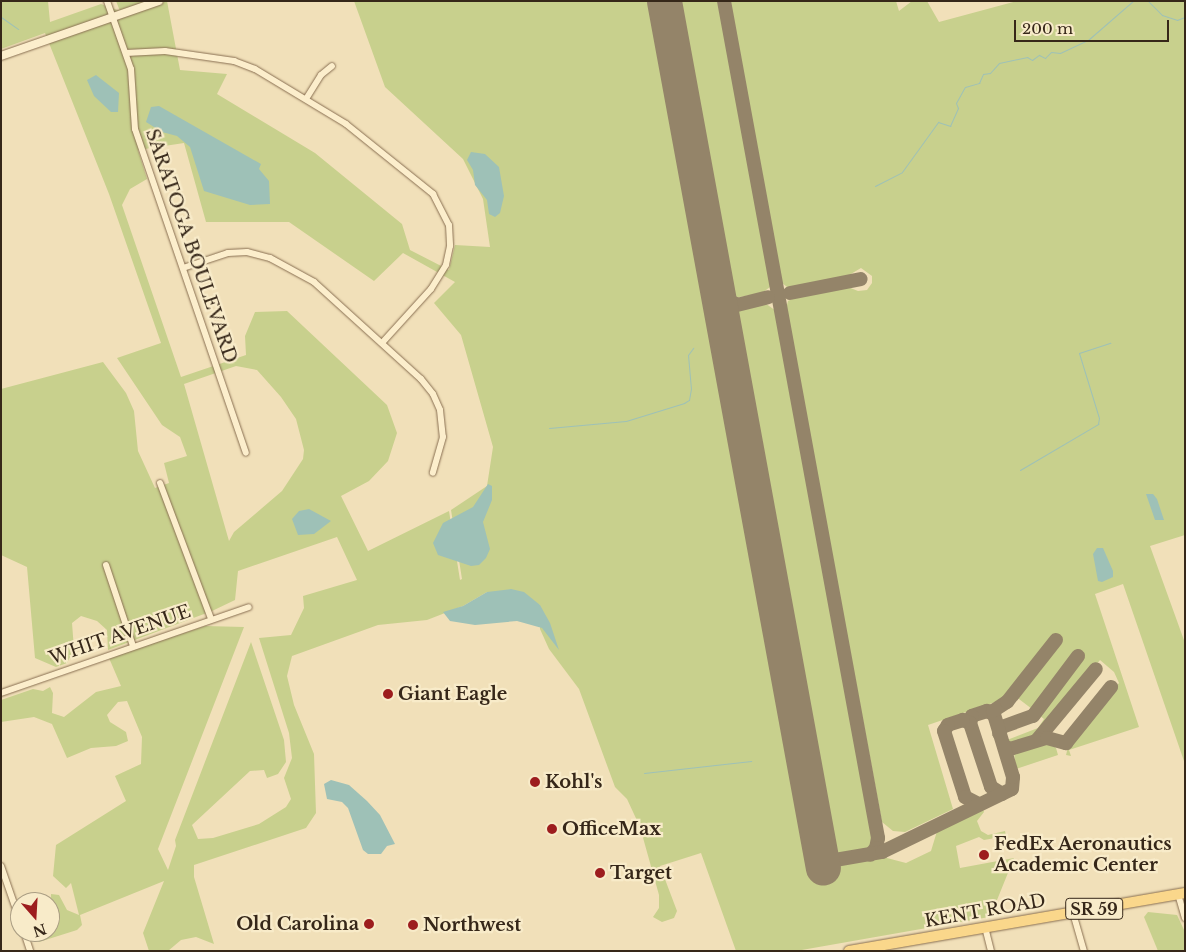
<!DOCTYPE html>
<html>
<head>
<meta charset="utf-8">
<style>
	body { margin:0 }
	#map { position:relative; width:1186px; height:952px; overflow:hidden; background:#f1e0b9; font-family:"Libre Baskerville",serif }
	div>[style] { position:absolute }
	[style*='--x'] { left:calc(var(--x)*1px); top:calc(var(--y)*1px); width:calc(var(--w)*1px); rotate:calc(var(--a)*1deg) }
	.green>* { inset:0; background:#c8d08d }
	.water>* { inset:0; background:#9ec1b7 }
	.stream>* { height:1px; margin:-0.5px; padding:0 0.5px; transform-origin:0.5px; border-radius:0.5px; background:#9ec1b7 }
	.taxiway>* { height:14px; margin:-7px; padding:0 7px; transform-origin:7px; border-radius:7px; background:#948469 }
	.runway>* { height:35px; margin:-17.5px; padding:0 17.5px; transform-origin:17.5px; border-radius:17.5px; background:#948469 }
	.roads { filter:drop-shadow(0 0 1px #896f52) drop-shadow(0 0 1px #896f52) }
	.minor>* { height:6px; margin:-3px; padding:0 3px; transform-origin:3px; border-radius:3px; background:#fceecc }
	.tertiary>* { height:8px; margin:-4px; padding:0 4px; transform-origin:4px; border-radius:4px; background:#fceecc }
	.primary>* { height:10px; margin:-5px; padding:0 5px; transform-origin:5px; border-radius:5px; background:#fad78b }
	.dots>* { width:14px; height:14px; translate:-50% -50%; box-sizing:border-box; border:2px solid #f8ebc9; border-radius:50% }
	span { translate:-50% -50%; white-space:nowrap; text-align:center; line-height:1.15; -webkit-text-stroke:4.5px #f8ebc9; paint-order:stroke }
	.shield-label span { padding:1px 4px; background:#f8ebc9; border:1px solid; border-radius:4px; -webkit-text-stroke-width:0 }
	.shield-label { font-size:16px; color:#362719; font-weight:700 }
	.street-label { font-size:18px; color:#362719 }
	.poi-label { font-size:18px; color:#362719; font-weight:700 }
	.left { translate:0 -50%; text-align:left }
	.right { translate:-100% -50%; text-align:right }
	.frame { position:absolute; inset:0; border:2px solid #362719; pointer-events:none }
	.north { position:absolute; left:10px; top:892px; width:50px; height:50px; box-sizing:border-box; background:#f8ebc9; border:1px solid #aa9d83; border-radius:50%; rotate:161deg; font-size:14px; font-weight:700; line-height:20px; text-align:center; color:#362719 }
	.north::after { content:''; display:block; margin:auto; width:18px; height:22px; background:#9d1d1e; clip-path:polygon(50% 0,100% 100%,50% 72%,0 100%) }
	.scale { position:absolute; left:1014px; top:20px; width:155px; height:22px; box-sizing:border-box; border:2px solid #362719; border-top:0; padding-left:6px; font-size:15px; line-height:18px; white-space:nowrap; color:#362719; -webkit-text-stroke:4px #f8ebc9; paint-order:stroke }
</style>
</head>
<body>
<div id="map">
	<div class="green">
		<div style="clip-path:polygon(evenodd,1px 1px,48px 1px,50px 22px,101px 4px,120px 11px,116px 1px,167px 1px,180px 70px,227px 74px,217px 94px,315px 153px,402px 224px,410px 250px,449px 270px,455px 245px,490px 247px,483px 199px,463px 159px,385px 87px,354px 1px,656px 1px,816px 869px,883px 857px,906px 863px,931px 851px,938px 828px,982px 806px,984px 812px,977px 821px,981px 831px,988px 835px,1005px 831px,1006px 836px,984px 840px,979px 837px,956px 846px,960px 868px,1014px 858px,995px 905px,995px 916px,796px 951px,736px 951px,701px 853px,660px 866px,677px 911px,674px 918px,662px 922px,653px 917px,659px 908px,659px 895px,640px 827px,627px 799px,615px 787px,579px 689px,549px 649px,540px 629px,540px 605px,487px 592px,463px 606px,427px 620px,378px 625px,292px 656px,287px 676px,294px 705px,314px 754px,316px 813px,306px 828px,194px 865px,194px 877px,214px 944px,196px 937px,181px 940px,168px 951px,149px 951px,143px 933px,164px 881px,80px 915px,82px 925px,77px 930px,39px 942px,35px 938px,32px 932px,50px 932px,51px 894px,59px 895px,67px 910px,79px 915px,71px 883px,66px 888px,53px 876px,56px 845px,126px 801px,115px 776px,141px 764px,142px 737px,127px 701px,118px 702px,107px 715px,110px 722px,126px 732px,128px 741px,116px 746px,91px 748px,67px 758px,52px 724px,34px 717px,1px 722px,1px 700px,33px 689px,43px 691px,50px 687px,53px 693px,52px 713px,64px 717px,96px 692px,121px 686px,109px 658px,205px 626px,244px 627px,158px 849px,168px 870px,176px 846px,175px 840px,251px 642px,284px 740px,286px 762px,278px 774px,267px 778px,264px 770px,250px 771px,192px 825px,198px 839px,213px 838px,259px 824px,286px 807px,291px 799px,284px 778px,292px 758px,289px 733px,259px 638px,291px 635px,304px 608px,303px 596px,357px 580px,337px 537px,238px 571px,235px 600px,212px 611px,108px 650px,107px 630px,97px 621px,81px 616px,72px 623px,74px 649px,67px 663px,56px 667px,35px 658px,27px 567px,1px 555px,1px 389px,103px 362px,126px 393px,134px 411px,138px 451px,155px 488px,169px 483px,164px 463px,187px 456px,180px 437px,162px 425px,117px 358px,161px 343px,109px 194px,45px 33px,1px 49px,1px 1px,184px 143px,206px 222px,289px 222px,374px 281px,403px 253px,455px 282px,434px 303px,461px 335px,493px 447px,487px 486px,451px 510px,462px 579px,460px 580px,449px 511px,368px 551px,341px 496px,369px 481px,388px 461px,397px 433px,387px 405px,287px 311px,255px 312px,245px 336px,246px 355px,181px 377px,122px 205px,130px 189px,147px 179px,138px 150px,184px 143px,1px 1px,236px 366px,257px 370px,281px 397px,296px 419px,304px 450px,303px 459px,282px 491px,234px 532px,229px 541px,184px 384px,236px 366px)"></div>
		<div style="clip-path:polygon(672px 1px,719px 1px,771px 280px,770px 287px,762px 293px,734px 298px,724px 288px)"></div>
		<div style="clip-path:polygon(729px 1px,896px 1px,899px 11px,912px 1px,927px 1px,939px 22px,1017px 1px,1185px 1px,1185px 535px,1150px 546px,1185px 643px,1185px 764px,1123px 584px,1095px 594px,1139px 727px,1069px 750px,1071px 756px,1066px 755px,1068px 747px,1119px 683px,1114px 672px,1100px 660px,1041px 733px,1008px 744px,1007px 740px,1038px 728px,1044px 719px,1036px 713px,1080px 657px,1076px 654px,1032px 709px,1015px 696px,1059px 640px,1055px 637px,1007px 698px,928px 725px,953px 809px,905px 832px,893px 831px,882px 822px,786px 309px,788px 301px,796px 297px,848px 287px,858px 291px,867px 290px,872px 283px,872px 276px,861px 268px,844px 278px,796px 287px,787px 287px,781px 282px)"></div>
		<div style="clip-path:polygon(765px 303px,776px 311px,873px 837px,868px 850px,840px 855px,833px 854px,827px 846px,730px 318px,737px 308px)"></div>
		<div style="clip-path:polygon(1048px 742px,1056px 748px,1058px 755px,1016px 769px,1014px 752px)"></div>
		<div style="clip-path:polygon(1148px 912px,1177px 915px,1185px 932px,1185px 951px,1158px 951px,1144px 917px)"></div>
	</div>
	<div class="water">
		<div style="clip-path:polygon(96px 75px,119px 93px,118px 112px,111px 112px,94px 96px,87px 80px)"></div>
		<div style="clip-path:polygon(159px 106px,261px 164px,259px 169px,269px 181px,270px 204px,250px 205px,204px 191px,190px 147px,177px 136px,162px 132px,146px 122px,151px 107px)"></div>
		<div style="clip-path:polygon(471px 152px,485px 154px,499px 167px,504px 196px,500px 213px,495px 217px,489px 214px,487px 200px,475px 185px,473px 170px,467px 160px)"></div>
		<div style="clip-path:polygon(488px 484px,492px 486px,492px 500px,483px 522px,490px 549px,486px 558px,479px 565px,471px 566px,438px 555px,433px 543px,443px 523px,473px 507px)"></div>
		<div style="clip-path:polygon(1146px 494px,1153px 494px,1157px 499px,1164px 520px,1155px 520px)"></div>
		<div style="clip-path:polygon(309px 509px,331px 521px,314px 534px,298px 535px,292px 519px,299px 511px)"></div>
		<div style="clip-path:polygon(1097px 548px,1103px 548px,1113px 571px,1113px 577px,1102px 582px,1098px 581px,1093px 554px)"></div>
		<div style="clip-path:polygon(511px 589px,524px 592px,540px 605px,550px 623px,559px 650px,542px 628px,517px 621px,475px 625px,450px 621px,443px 612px,463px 606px,487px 592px)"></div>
		<div style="clip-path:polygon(331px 780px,349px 785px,367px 801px,380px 815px,395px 844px,387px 846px,381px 854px,368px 854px,363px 850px,348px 808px,342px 802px,327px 799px,324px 784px)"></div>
	</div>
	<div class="stream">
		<div style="--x:1148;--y:1;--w:20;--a:45"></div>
		<div style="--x:1162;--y:15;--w:16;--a:18"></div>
		<div style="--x:1177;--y:20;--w:9;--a:-21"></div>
		<div style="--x:1;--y:17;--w:21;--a:35"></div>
		<div style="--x:875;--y:186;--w:30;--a:-27"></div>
		<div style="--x:902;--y:172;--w:62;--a:-54.2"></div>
		<div style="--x:938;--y:122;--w:13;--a:18"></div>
		<div style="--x:950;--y:126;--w:20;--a:-66"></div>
		<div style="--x:958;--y:108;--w:5;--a:-112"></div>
		<div style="--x:956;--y:103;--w:18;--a:-61"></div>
		<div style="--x:965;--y:87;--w:15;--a:-16"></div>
		<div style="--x:979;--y:83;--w:10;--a:-66"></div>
		<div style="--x:983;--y:74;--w:7;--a:-8"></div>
		<div style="--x:990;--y:73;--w:13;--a:-48"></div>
		<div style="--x:999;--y:63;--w:29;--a:-12"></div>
		<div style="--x:1027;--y:57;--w:6;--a:31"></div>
		<div style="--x:1032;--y:60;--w:9;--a:-36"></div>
		<div style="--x:1039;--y:55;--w:7;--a:27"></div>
		<div style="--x:1045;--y:58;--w:8;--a:-45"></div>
		<div style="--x:1051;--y:52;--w:9;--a:6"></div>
		<div style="--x:1060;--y:53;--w:31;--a:-25"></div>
		<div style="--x:1088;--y:40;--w:60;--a:-40.9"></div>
		<div style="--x:549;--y:428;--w:77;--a:-5.2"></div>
		<div style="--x:626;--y:421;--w:61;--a:-17.2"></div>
		<div style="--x:684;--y:403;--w:6;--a:-31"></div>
		<div style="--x:689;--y:400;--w:11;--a:-80"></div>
		<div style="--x:691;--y:389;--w:34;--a:-95"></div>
		<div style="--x:688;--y:355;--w:9;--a:-54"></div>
		<div style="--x:1020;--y:470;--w:91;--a:-30.5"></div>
		<div style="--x:1098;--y:424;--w:6;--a:-81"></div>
		<div style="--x:1099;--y:418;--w:68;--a:-107.1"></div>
		<div style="--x:1079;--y:353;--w:33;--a:-18"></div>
		<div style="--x:644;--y:773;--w:108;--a:-6.4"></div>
	</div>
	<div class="taxiway">
		<div style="--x:724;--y:1;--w:851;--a:79.57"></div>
		<div style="--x:878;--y:838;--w:10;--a:101"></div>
		<div style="--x:876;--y:848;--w:9;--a:131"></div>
		<div style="--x:716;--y:284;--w:15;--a:67"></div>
		<div style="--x:722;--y:298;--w:15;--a:23"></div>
		<div style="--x:790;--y:293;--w:72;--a:-11.2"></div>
		<div style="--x:723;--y:324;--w:11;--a:-80"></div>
		<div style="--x:725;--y:313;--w:11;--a:-41"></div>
		<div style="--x:733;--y:306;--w:36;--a:-14"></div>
		<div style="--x:993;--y:714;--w:7;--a:-153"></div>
		<div style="--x:987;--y:711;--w:16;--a:162"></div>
		<div style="--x:972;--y:716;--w:7;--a:106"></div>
		<div style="--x:970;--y:723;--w:67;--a:71.8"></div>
		<div style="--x:991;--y:787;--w:13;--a:32"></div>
		<div style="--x:970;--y:723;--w:8;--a:-157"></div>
		<div style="--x:963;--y:720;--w:16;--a:162"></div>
		<div style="--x:948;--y:725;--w:7;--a:124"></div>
		<div style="--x:944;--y:731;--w:69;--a:72.3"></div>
		<div style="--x:965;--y:797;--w:13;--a:27"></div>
		<div style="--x:999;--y:733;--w:7;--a:-63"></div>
		<div style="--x:1002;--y:727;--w:33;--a:-20"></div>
		<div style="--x:1033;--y:716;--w:75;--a:-53.1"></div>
		<div style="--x:1037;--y:740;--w:92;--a:-50.3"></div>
		<div style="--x:1004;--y:746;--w:7;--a:27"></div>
		<div style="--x:1010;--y:749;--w:39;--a:-17"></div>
		<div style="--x:1047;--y:738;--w:20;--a:15"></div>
		<div style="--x:1066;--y:743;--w:72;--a:-51.2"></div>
		<div style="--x:818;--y:841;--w:17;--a:57"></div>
		<div style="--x:827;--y:855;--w:9;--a:32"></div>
		<div style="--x:835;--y:860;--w:48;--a:-9.7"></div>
		<div style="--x:882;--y:852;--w:144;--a:-25.9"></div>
		<div style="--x:1012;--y:789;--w:12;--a:-85"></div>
		<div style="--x:1013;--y:777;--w:69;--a:-106.9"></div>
		<div style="--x:993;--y:711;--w:17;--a:-33"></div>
		<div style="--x:1007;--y:702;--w:79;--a:-51.7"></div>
	</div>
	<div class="runway">
		<div style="--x:664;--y:1;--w:881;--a:79.61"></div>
	</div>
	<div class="roads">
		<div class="minor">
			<div style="--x:107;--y:1;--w:72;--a:70.6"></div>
			<div style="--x:131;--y:69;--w:60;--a:86.2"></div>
			<div style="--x:135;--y:129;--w:342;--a:71.1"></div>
			<div style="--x:126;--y:53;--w:39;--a:-3"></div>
			<div style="--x:165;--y:51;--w:70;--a:8.2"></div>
			<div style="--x:234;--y:61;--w:22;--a:21"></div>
			<div style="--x:255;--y:69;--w:106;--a:31.1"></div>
			<div style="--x:346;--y:124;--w:112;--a:38.8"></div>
			<div style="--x:433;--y:194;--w:35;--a:63"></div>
			<div style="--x:449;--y:225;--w:21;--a:87"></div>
			<div style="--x:450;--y:246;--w:19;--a:102"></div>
			<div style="--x:446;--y:265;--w:28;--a:122"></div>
			<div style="--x:431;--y:289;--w:72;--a:132.2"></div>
			<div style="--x:306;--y:99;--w:28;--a:-58"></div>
			<div style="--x:321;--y:75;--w:14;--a:-39"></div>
			<div style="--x:183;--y:268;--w:47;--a:-18.4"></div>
			<div style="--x:228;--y:253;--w:19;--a:-3"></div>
			<div style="--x:247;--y:252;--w:24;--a:15"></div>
			<div style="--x:270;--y:258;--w:50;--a:28.6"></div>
			<div style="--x:314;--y:282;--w:144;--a:42.2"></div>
			<div style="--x:421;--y:379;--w:19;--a:51"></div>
			<div style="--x:433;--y:394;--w:17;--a:66"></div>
			<div style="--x:440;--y:410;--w:27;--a:84"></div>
			<div style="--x:443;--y:437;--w:37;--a:106"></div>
			<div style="--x:160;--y:483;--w:145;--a:69.4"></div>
			<div style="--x:106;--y:565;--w:85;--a:71.6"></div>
			<div style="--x:1;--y:693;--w:262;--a:-19.1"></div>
			<div style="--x:1;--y:866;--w:58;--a:70.9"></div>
			<div style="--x:1178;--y:894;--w:25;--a:74"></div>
			<div style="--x:1073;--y:913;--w:40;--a:74"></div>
			<div style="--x:985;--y:927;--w:25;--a:76"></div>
			<div style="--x:24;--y:932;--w:20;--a:72"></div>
		</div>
		<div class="tertiary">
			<div style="--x:1;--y:56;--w:167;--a:-19.2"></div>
		</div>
		<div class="primary">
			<div style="--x:849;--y:951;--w:341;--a:-9.8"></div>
		</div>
	</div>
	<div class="dots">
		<div style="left:388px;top:694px;background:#9d1d1e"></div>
		<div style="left:535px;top:782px;background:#9d1d1e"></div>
		<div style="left:552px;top:829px;background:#9d1d1e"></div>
		<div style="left:984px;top:855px;background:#9d1d1e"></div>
		<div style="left:600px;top:873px;background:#9d1d1e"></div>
		<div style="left:369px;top:924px;background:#9d1d1e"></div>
		<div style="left:413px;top:925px;background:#9d1d1e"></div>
	</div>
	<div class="shield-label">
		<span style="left:1094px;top:909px">SR 59</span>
	</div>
	<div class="street-label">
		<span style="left:191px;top:246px;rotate:71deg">SARATOGA BOULEVARD</span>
		<span style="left:120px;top:635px;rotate:-19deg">WHIT AVENUE</span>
		<span style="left:985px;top:911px;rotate:-10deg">KENT ROAD</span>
	</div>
	<div class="poi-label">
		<span class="left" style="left:398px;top:694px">Giant Eagle</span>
		<span class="left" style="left:545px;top:782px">Kohl's</span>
		<span class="left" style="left:562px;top:829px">OfficeMax</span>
		<span class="left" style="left:994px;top:855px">FedEx Aeronautics<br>Academic Center</span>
		<span class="left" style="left:610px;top:873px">Target</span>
		<span class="right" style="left:359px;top:924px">Old Carolina</span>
		<span class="left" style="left:423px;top:925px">Northwest</span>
	</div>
	<div class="frame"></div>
	<div class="north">N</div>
	<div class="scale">200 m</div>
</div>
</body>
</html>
